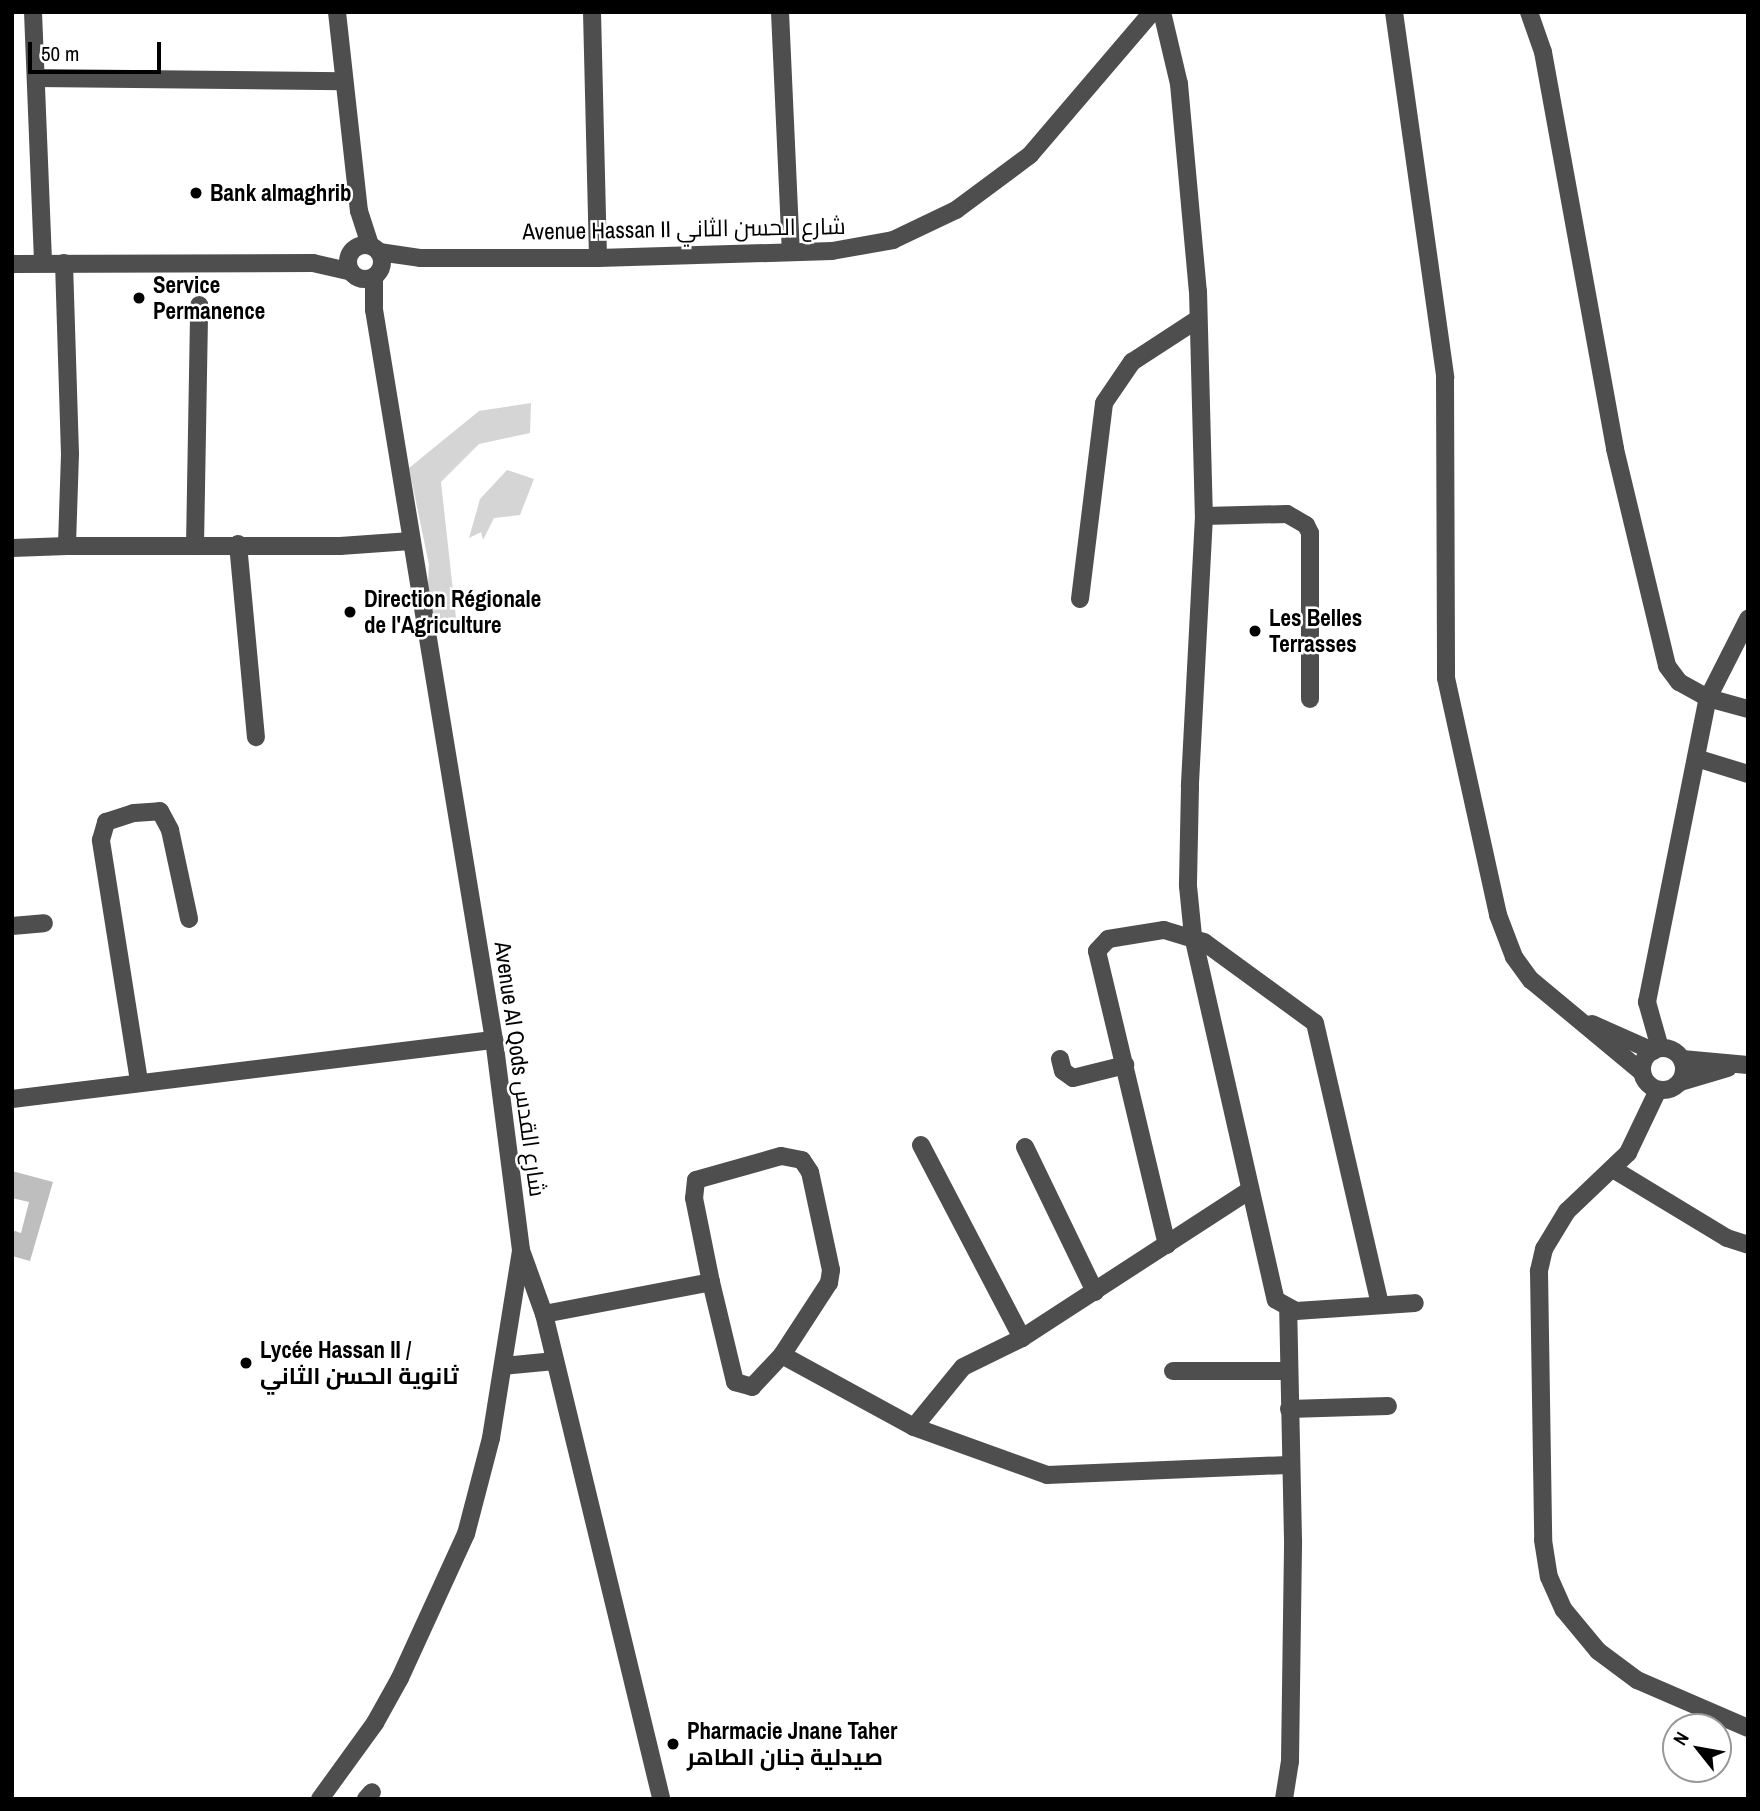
<!DOCTYPE html>
<html>
<head>
<meta charset="utf-8">
<style>
	body { margin:0 }
	#map { position:relative; width:1760px; height:1811px; overflow:hidden; background:#fff; font-family:"Archivo Narrow",Cairo,sans-serif }
	div>[style] { position:absolute }
	[style*='--x'] { left:calc(var(--x)*1px); top:calc(var(--y)*1px); width:calc(var(--w)*1px); rotate:calc(var(--a)*1deg) }
	.green>* { inset:0; background:#d5d5d5 }
	.building>* { inset:0; background:#bebebe }
	.minor>* { height:18px; margin:-9px; padding:0 9px; transform-origin:9px; border-radius:9px; background:#4e4e4e }
	.minor>.ring { margin:-9px; padding:0; box-sizing:content-box; background:none; border:18px solid #4e4e4e; border-radius:50% }
	.dots>* { width:19px; height:19px; translate:-50% -50%; box-sizing:border-box; border:4px solid #fff; border-radius:50% }
	span { translate:-50% -50%; white-space:nowrap; text-align:center; line-height:1.15; -webkit-text-stroke:5px #fff; paint-order:stroke }
	.poi-label { font-size:23px; color:#000; font-weight:700 }
	.left { translate:0 -50%; text-align:left }
	.street-label { font-size:23px; color:#000 }
	.frame { position:absolute; inset:0; border:14px solid #000; pointer-events:none }
	.north { position:absolute; left:1662px; top:1713px; width:70px; height:70px; box-sizing:border-box; background:#fff; border:2px solid #999; border-radius:50%; rotate:301deg; font-size:19px; font-weight:700; line-height:28px; text-align:center; color:#000 }
	.north::after { content:''; display:block; margin:auto; width:24px; height:32px; background:#000; clip-path:polygon(50% 0,100% 100%,50% 72%,0 100%) }
	.scale { position:absolute; left:28px; top:42px; width:133px; height:32px; box-sizing:border-box; border:4px solid #000; border-top:0; padding-left:9px; font-size:21px; line-height:24px; white-space:nowrap; color:#000; -webkit-text-stroke:5px #fff; paint-order:stroke }
</style>
</head>
<body>
<div id="map">
	<div class="green">
		<div style="clip-path:polygon(531px 403px,530px 433px,479px 444px,441px 482px,457px 627px,425px 635px,429px 565px,409px 468px,479px 411px)"></div>
		<div style="clip-path:polygon(507px 470px,534px 479px,520px 515px,494px 518px,483px 540px,481px 532px,469px 538px,480px 499px)"></div>
	</div>
	<div class="building">
		<div style="clip-path:polygon(12px 1171px,53px 1182px,30px 1261px,12px 1256px,12px 1230px,21px 1233px,29px 1202px,12px 1198px)"></div>
	</div>
	<div class="minor">
		<div style="--x:33;--y:12;--w:251;--a:87.7"></div>
		<div style="--x:337;--y:12;--w:200;--a:83.7"></div>
		<div style="--x:359;--y:211;--w:36;--a:72"></div>
		<div style="--x:592;--y:12;--w:246;--a:88.6"></div>
		<div style="--x:780;--y:12;--w:240;--a:87.4"></div>
		<div style="--x:1162;--y:12;--w:74;--a:76.7"></div>
		<div style="--x:1179;--y:84;--w:208;--a:84.8"></div>
		<div style="--x:1198;--y:291;--w:225;--a:88.5"></div>
		<div style="--x:1204;--y:516;--w:271;--a:93"></div>
		<div style="--x:1190;--y:787;--w:99;--a:91.2"></div>
		<div style="--x:1188;--y:886;--w:50;--a:84.3"></div>
		<div style="--x:1193;--y:936;--w:373;--a:77.2"></div>
		<div style="--x:1276;--y:1300;--w:23;--a:29"></div>
		<div style="--x:1296;--y:1311;--w:119;--a:-3.8"></div>
		<div style="--x:1394;--y:12;--w:369;--a:82"></div>
		<div style="--x:1445;--y:377;--w:301;--a:89.8"></div>
		<div style="--x:1446;--y:678;--w:243;--a:77.6"></div>
		<div style="--x:1498;--y:915;--w:45;--a:69.1"></div>
		<div style="--x:1514;--y:957;--w:29;--a:54"></div>
		<div style="--x:1531;--y:980;--w:144;--a:39.7"></div>
		<div style="--x:1529;--y:12;--w:42;--a:70.7"></div>
		<div style="--x:1543;--y:52;--w:403;--a:79.7"></div>
		<div style="--x:1615;--y:449;--w:223;--a:76.5"></div>
		<div style="--x:1667;--y:666;--w:20;--a:53"></div>
		<div style="--x:1679;--y:682;--w:33;--a:29"></div>
		<div style="--x:1708;--y:698;--w:41;--a:15.4"></div>
		<div style="--x:36;--y:78;--w:308;--a:0.6"></div>
		<div class="ring" style="left:348px;top:245px;width:16px;height:16px"></div>
		<div style="--x:379;--y:252;--w:41;--a:8.3"></div>
		<div style="--x:420;--y:258;--w:178;--a:0"></div>
		<div style="--x:598;--y:258;--w:234;--a:-1.7"></div>
		<div style="--x:832;--y:251;--w:62;--a:-10.2"></div>
		<div style="--x:893;--y:240;--w:70;--a:-25.5"></div>
		<div style="--x:956;--y:210;--w:92;--a:-36.6"></div>
		<div style="--x:1030;--y:155;--w:188;--a:-49.5"></div>
		<div style="--x:64;--y:263;--w:191;--a:88.2"></div>
		<div style="--x:70;--y:454;--w:92;--a:91.9"></div>
		<div style="--x:67;--y:546;--w:273;--a:0"></div>
		<div style="--x:340;--y:546;--w:71;--a:-4"></div>
		<div style="--x:12;--y:264;--w:301;--a:-0.2"></div>
		<div style="--x:313;--y:263;--w:37;--a:13"></div>
		<div style="--x:1204;--y:516;--w:83;--a:-1.4"></div>
		<div style="--x:1287;--y:514;--w:22;--a:30"></div>
		<div style="--x:1306;--y:525;--w:9;--a:63"></div>
		<div style="--x:1310;--y:533;--w:166;--a:90"></div>
		<div style="--x:238;--y:544;--w:194;--a:84.7"></div>
		<div style="--x:195;--y:546;--w:241;--a:-89"></div>
		<div style="--x:12;--y:548;--w:55;--a:-2.1"></div>
		<div style="--x:1080;--y:599;--w:197;--a:-83"></div>
		<div style="--x:1104;--y:403;--w:50;--a:-55.7"></div>
		<div style="--x:1132;--y:362;--w:79;--a:-33.1"></div>
		<div style="--x:1696;--y:758;--w:54;--a:17.1"></div>
		<div style="--x:12;--y:926;--w:32;--a:-5"></div>
		<div style="--x:1592;--y:1024;--w:67;--a:23.9"></div>
		<div class="ring" style="left:1642px;top:1048px;width:24px;height:24px"></div>
		<div style="--x:1660;--y:1048;--w:48;--a:-105.8"></div>
		<div style="--x:1647;--y:1002;--w:310;--a:-78.7"></div>
		<div style="--x:1708;--y:698;--w:89;--a:-63.1"></div>
		<div style="--x:1060;--y:1059;--w:12;--a:76"></div>
		<div style="--x:1063;--y:1071;--w:12;--a:35"></div>
		<div style="--x:1073;--y:1078;--w:54;--a:-14"></div>
		<div style="--x:1682;--y:1059;--w:66;--a:5.2"></div>
		<div style="--x:139;--y:1081;--w:244;--a:-99"></div>
		<div style="--x:101;--y:840;--w:19;--a:-74"></div>
		<div style="--x:106;--y:822;--w:29;--a:-18"></div>
		<div style="--x:134;--y:813;--w:26;--a:-4"></div>
		<div style="--x:160;--y:811;--w:21;--a:62"></div>
		<div style="--x:170;--y:830;--w:91;--a:77.9"></div>
		<div style="--x:1680;--y:1082;--w:50;--a:-16.3"></div>
		<div style="--x:1658;--y:1090;--w:70;--a:115.5"></div>
		<div style="--x:1628;--y:1153;--w:84;--a:136.4"></div>
		<div style="--x:1567;--y:1211;--w:44;--a:121.2"></div>
		<div style="--x:1544;--y:1249;--w:23;--a:103"></div>
		<div style="--x:1539;--y:1271;--w:269;--a:89.1"></div>
		<div style="--x:1543;--y:1540;--w:37;--a:81"></div>
		<div style="--x:1549;--y:1577;--w:36;--a:66"></div>
		<div style="--x:1564;--y:1610;--w:53;--a:50.3"></div>
		<div style="--x:1598;--y:1651;--w:49;--a:36.6"></div>
		<div style="--x:1637;--y:1680;--w:121;--a:23.4"></div>
		<div style="--x:12;--y:1099;--w:486;--a:-7"></div>
		<div style="--x:921;--y:1145;--w:218;--a:62.4"></div>
		<div style="--x:1025;--y:1147;--w:161;--a:64.2"></div>
		<div style="--x:1613;--y:1169;--w:133;--a:31.2"></div>
		<div style="--x:1727;--y:1238;--w:22;--a:18"></div>
		<div style="--x:1167;--y:1245;--w:302;--a:-103.4"></div>
		<div style="--x:1097;--y:951;--w:16;--a:-47"></div>
		<div style="--x:1108;--y:939;--w:57;--a:-9.1"></div>
		<div style="--x:1164;--y:930;--w:42;--a:16.7"></div>
		<div style="--x:1204;--y:942;--w:137;--a:36.1"></div>
		<div style="--x:1315;--y:1023;--w:289;--a:77"></div>
		<div style="--x:522;--y:1253;--w:65;--a:70.2"></div>
		<div style="--x:544;--y:1314;--w:499;--a:76.4"></div>
		<div style="--x:544;--y:1314;--w:170;--a:-10.8"></div>
		<div style="--x:711;--y:1282;--w:103;--a:76.5"></div>
		<div style="--x:735;--y:1382;--w:18;--a:16"></div>
		<div style="--x:752;--y:1387;--w:44;--a:-46.8"></div>
		<div style="--x:782;--y:1355;--w:86;--a:-56.9"></div>
		<div style="--x:829;--y:1283;--w:13;--a:-81"></div>
		<div style="--x:831;--y:1270;--w:100;--a:-102.1"></div>
		<div style="--x:810;--y:1172;--w:14;--a:-124"></div>
		<div style="--x:802;--y:1160;--w:21;--a:-169"></div>
		<div style="--x:781;--y:1156;--w:88;--a:164.2"></div>
		<div style="--x:696;--y:1180;--w:18;--a:96"></div>
		<div style="--x:694;--y:1198;--w:86;--a:78.6"></div>
		<div style="--x:782;--y:1355;--w:150;--a:28.6"></div>
		<div style="--x:914;--y:1427;--w:141;--a:19.8"></div>
		<div style="--x:1047;--y:1475;--w:241;--a:-2.4"></div>
		<div style="--x:503;--y:1366;--w:52;--a:-5.5"></div>
		<div style="--x:1173;--y:1371;--w:116;--a:0"></div>
		<div style="--x:1289;--y:1409;--w:99;--a:-1.7"></div>
		<div style="--x:914;--y:1427;--w:77;--a:-50.8"></div>
		<div style="--x:963;--y:1367;--w:66;--a:-26.2"></div>
		<div style="--x:1022;--y:1338;--w:272;--a:-33"></div>
		<div style="--x:320;--y:1799;--w:94;--a:-54.1"></div>
		<div style="--x:375;--y:1723;--w:51;--a:-60.9"></div>
		<div style="--x:400;--y:1678;--w:158;--a:-65.4"></div>
		<div style="--x:466;--y:1534;--w:99;--a:-75.4"></div>
		<div style="--x:491;--y:1438;--w:190;--a:-80.9"></div>
		<div style="--x:521;--y:1250;--w:212;--a:-97.3"></div>
		<div style="--x:494;--y:1040;--w:740;--a:-99.33"></div>
		<div style="--x:374;--y:310;--w:33;--a:-90"></div>
		<div style="--x:366;--y:1799;--w:9;--a:-49"></div>
		<div style="--x:1284;--y:1799;--w:38;--a:-81"></div>
		<div style="--x:1290;--y:1761;--w:221;--a:-89.2"></div>
		<div style="--x:1293;--y:1540;--w:231;--a:-91.2"></div>
	</div>
	<div class="dots">
		<div style="left:196px;top:193px;background:#000"></div>
		<div style="left:139px;top:298px;background:#000"></div>
		<div style="left:350px;top:612px;background:#000"></div>
		<div style="left:1255px;top:631px;background:#000"></div>
		<div style="left:246px;top:1363px;background:#000"></div>
		<div style="left:673px;top:1744px;background:#000"></div>
	</div>
	<div class="poi-label">
		<span class="left" style="left:210px;top:193px">Bank almaghrib</span>
		<span class="left" style="left:153px;top:298px">Service<br>Permanence</span>
		<span class="left" style="left:364px;top:612px">Direction Régionale<br>de l'Agriculture</span>
		<span class="left" style="left:1269px;top:631px">Les Belles<br>Terrasses</span>
		<span class="left" style="left:260px;top:1363px">Lycée Hassan II /<br>ثانوية الحسن الثاني</span>
		<span class="left" style="left:687px;top:1744px">Pharmacie Jnane Taher<br>صيدلية جنان الطاهر</span>
	</div>
	<div class="street-label">
		<span style="left:684px;top:229px;rotate:-1deg">Avenue Hassan II شارع الحسن الثاني</span>
		<span style="left:520px;top:1069px;rotate:82deg">Avenue Al Qods شارع القدس</span>
	</div>
	<div class="frame"></div>
	<div class="north">N</div>
	<div class="scale">50 m</div>
</div>
</body>
</html>
